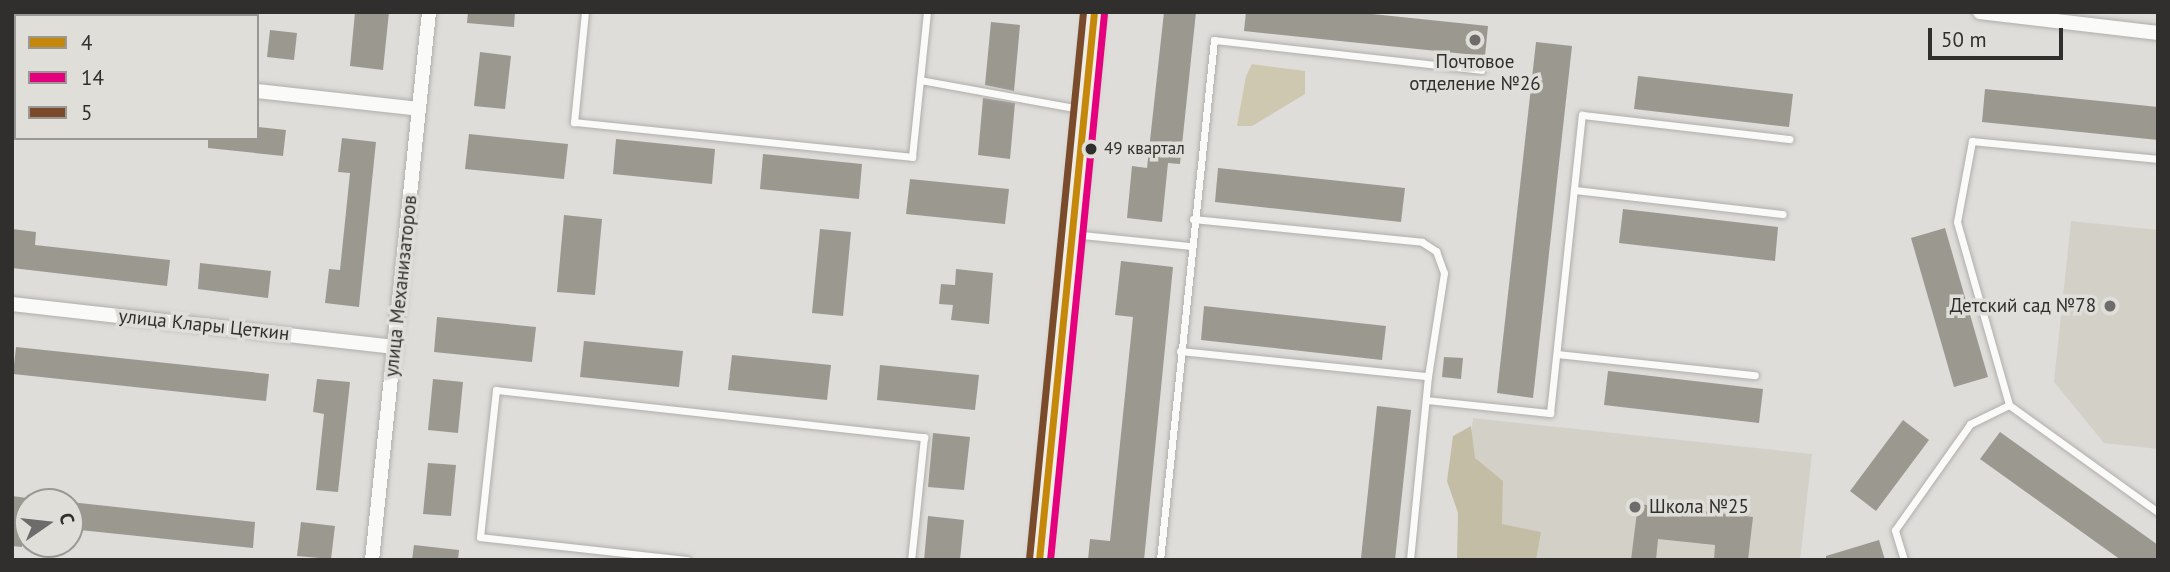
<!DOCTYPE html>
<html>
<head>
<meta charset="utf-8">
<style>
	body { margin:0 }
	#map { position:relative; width:2170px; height:572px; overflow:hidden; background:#dfddda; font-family:"PT Sans",sans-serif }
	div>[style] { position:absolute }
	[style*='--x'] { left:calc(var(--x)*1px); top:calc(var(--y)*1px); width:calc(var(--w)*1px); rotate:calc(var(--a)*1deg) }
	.built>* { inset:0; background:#d3d0c8 }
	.green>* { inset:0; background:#cec8b1 }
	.forest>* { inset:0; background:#c4bda6 }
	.building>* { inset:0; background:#9b9890 }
	.roads { filter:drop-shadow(0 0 2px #afaeab) drop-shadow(0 0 2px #afaeab) }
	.lane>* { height:7px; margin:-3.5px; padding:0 3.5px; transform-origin:3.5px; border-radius:3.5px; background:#fafaf9 }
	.street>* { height:14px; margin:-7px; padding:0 7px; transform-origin:7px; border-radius:7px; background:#fafaf9 }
	.secondary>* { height:21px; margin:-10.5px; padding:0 10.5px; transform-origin:10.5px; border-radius:10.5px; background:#eeede8 }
	.bus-1>* { height:7px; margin:-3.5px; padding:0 3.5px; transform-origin:3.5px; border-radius:3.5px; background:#c5880b }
	.bus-2>* { height:7px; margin:-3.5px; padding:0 3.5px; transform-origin:3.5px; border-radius:3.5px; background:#e5007d }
	.bus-3>* { height:7px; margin:-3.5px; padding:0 3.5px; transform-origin:3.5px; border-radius:3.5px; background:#7a4b2a }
	.dots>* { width:19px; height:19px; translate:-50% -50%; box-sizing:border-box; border:4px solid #e0ded9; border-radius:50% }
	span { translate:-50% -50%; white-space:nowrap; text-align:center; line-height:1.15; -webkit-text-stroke:7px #e0ded9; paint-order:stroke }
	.bus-label { font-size:17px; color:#302f2d }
	.left { translate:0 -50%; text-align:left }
	.poi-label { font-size:19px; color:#302f2d }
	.right { translate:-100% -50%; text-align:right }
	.street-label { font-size:19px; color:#302f2d }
	.frame { position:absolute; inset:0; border:14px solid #302f2d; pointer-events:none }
	.legend { position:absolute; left:14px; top:14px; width:245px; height:126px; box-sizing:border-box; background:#e0ded9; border:2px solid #9a9894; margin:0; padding:9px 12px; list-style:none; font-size:21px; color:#302f2d }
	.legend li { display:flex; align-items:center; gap:14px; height:35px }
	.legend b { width:35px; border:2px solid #9a9894 }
	.north { position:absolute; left:14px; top:488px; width:70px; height:70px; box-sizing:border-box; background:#e0ded9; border:2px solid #9a9894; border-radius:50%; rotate:76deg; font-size:19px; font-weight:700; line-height:28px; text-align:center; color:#302f2d }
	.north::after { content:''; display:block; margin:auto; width:24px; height:32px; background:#6d6c6a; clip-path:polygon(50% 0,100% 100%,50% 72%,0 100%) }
	.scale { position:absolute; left:1928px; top:28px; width:135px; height:32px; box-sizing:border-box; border:4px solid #302f2d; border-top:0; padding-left:9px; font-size:21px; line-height:24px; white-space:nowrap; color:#302f2d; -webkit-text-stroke:5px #e0ded9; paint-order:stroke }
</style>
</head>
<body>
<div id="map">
	<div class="built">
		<div style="clip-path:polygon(2071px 221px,2158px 230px,2158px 449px,2104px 443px,2054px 382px)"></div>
		<div style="clip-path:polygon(1473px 418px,1812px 454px,1800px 560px,1458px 560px)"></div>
	</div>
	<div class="green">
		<div style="clip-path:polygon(1252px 64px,1305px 71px,1305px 94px,1252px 126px,1237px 126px,1246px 76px)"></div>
	</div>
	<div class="forest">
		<div style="clip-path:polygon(1471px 426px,1475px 458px,1503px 481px,1502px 524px,1541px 532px,1536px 560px,1457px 560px,1458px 513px,1447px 481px,1453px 436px)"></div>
	</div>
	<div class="building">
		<div style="clip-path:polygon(355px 12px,389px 12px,383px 70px,350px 66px)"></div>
		<div style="clip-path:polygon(468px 12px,515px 12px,514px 27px,467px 23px)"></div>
		<div style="clip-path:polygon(1164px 12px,1196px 12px,1180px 164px,1168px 163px,1162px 222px,1127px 218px,1132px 166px,1147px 168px)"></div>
		<div style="clip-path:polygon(1246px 12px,1353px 12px,1488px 26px,1485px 56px,1244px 31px)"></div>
		<div style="clip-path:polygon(991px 22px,1020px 25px,1014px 91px,985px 85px)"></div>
		<div style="clip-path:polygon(270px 30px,297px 33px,294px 60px,267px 57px)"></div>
		<div style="clip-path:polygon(1536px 42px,1572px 46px,1533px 398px,1497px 393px)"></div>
		<div style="clip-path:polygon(480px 52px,511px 56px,505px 109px,474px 106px)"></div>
		<div style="clip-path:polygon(1638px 76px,1793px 94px,1789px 127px,1634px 109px)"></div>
		<div style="clip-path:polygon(1985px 89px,2158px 107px,2158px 140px,1982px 122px)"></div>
		<div style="clip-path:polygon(983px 98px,1015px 103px,1010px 159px,978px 155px)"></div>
		<div style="clip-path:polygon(258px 127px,286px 130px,283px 156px,208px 148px,208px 138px,257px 138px)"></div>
		<div style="clip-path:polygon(469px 134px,568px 144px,564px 179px,465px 169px)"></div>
		<div style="clip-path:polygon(342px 138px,376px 142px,359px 307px,325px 303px,329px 269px,340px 270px,350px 173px,338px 172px)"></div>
		<div style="clip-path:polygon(616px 139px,715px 149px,712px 184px,613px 174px)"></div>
		<div style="clip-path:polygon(763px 154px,862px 164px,859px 199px,760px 189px)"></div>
		<div style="clip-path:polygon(1218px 168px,1405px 188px,1401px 222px,1215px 202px)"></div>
		<div style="clip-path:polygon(910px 179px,1009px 189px,1005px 224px,906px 214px)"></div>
		<div style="clip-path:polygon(1623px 209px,1778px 227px,1775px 261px,1619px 243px)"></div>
		<div style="clip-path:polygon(564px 215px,602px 219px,595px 295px,557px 292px)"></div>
		<div style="clip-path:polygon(1945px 228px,1988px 377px,1954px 387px,1911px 238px)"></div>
		<div style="clip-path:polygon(12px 229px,36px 232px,35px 245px,170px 260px,167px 286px,12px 268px)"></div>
		<div style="clip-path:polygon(820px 229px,851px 232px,843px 316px,812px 313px)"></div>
		<div style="clip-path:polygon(1121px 261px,1173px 267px,1144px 560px,1088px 560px,1090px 539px,1110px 541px,1133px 317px,1115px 315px)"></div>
		<div style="clip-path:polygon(200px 263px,271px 271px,268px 298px,198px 289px)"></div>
		<div style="clip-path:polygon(956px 269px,993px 273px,989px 324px,951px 320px,953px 305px,939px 304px,941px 284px,955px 285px)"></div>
		<div style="clip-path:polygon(1204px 306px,1386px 326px,1382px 360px,1201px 340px)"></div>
		<div style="clip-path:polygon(437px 317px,536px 327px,532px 362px,434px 352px)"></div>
		<div style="clip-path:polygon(584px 341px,683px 351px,679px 387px,580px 377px)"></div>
		<div style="clip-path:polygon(16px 347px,269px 374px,266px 401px,13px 374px)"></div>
		<div style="clip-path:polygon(732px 355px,831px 365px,827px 400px,728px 390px)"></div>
		<div style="clip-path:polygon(1444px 357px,1463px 358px,1461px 379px,1442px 377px)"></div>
		<div style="clip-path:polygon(880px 365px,979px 375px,975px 410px,877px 400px)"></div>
		<div style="clip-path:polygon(1608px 371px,1763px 389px,1759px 423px,1604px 405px)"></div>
		<div style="clip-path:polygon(317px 379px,350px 382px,338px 492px,316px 490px,324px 414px,313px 412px)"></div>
		<div style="clip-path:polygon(433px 379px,463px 382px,458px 433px,428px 430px)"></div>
		<div style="clip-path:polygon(1377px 406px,1411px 410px,1395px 560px,1361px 558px)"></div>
		<div style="clip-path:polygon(1903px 420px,1929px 440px,1876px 511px,1850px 491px)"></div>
		<div style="clip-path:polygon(2000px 432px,2158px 545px,2158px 560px,2121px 560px,1980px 459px)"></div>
		<div style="clip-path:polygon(933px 433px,970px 437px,964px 490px,928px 487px)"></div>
		<div style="clip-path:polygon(428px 463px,456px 465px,451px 516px,423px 514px)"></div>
		<div style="clip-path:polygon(12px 496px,27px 498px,22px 547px,12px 546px)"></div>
		<div style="clip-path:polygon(70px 502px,255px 522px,253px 548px,70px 529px)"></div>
		<div style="clip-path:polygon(1638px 504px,1753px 517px,1748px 560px,1714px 560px,1715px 545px,1658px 539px,1656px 560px,1631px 560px)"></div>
		<div style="clip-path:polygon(928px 516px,964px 520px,960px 560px,924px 560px)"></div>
		<div style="clip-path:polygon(301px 522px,335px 526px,331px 559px,297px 556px)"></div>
		<div style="clip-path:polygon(1879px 540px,1885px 560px,1826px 560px,1826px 556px)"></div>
		<div style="clip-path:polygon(414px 545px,459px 550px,458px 560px,412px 560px)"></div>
	</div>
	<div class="roads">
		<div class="lane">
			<div style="--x:585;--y:12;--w:111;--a:95.7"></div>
			<div style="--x:574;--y:122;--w:340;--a:5.9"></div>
			<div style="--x:912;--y:157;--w:146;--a:-84.1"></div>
			<div style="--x:920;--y:80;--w:163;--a:10.3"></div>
			<div style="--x:2158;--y:159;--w:187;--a:-174.5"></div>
			<div style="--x:1972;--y:141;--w:82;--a:100.5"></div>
			<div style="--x:1957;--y:222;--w:190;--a:74.1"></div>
			<div style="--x:2009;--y:405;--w:183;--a:35.7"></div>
			<div style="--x:1574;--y:190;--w:210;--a:6.6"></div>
			<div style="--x:1193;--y:219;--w:230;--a:5.7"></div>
			<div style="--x:1422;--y:242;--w:17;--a:33"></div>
			<div style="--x:1436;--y:251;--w:23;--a:70"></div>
			<div style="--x:1444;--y:273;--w:104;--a:98.8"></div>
			<div style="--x:1072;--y:234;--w:120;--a:5.8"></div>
			<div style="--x:1180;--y:351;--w:249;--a:5.8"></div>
			<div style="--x:1428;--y:376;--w:185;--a:95.6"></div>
			<div style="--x:1557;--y:354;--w:199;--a:6.1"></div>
			<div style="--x:1426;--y:400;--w:125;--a:6"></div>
			<div style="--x:1550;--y:413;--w:300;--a:-83.9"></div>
			<div style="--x:1582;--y:115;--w:209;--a:6.6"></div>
			<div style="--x:687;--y:560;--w:208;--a:-173.7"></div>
			<div style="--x:480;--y:537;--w:148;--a:-83.8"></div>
			<div style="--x:496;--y:390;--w:431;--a:6.3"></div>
			<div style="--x:924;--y:437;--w:124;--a:96"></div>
			<div style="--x:1160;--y:560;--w:523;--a:-84.07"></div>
			<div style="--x:1214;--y:40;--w:269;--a:6.4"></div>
			<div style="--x:1904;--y:560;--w:31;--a:-107"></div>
			<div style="--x:1895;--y:530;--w:130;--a:-54.7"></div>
			<div style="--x:1970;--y:424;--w:43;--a:-26"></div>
		</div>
		<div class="street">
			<div style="--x:1980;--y:12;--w:179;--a:6.7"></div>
			<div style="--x:12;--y:62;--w:4;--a:14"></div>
			<div style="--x:257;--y:91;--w:163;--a:6.3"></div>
			<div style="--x:12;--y:304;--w:385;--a:6.4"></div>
			<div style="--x:372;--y:560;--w:551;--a:-84.06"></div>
		</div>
		<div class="secondary">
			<div style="--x:1039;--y:560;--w:551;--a:-84.27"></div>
		</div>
	</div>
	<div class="bus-1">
		<div style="--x:1039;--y:560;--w:551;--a:-84.27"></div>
	</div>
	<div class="bus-2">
		<div style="--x:1050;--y:560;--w:550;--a:-84.36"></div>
	</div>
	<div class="bus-3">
		<div style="--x:1029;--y:559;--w:550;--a:-84.36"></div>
	</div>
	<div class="dots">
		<div style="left:1475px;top:40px;background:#6d6c6a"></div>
		<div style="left:1091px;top:149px;background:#302f2d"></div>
		<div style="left:2110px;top:306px;background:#6d6c6a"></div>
		<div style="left:1635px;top:507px;background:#6d6c6a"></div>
	</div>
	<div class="bus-label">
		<span class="left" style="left:1104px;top:149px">49 квартал</span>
	</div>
	<div class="poi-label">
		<span style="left:1475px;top:73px">Почтовое<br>отделение №26</span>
		<span class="right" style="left:2096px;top:306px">Детский сад №78</span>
		<span class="left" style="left:1649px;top:507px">Школа №25</span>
	</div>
	<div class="street-label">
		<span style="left:401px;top:286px;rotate:-84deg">улица Механизаторов</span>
		<span style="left:204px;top:325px;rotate:6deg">улица Клары Цеткин</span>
	</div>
	<div class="frame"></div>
	<ul class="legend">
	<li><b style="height:9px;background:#c5880b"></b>4</li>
	<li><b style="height:9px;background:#e5007d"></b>14</li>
	<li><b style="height:9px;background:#7a4b2a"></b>5</li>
	</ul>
	<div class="north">С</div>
	<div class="scale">50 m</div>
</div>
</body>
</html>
